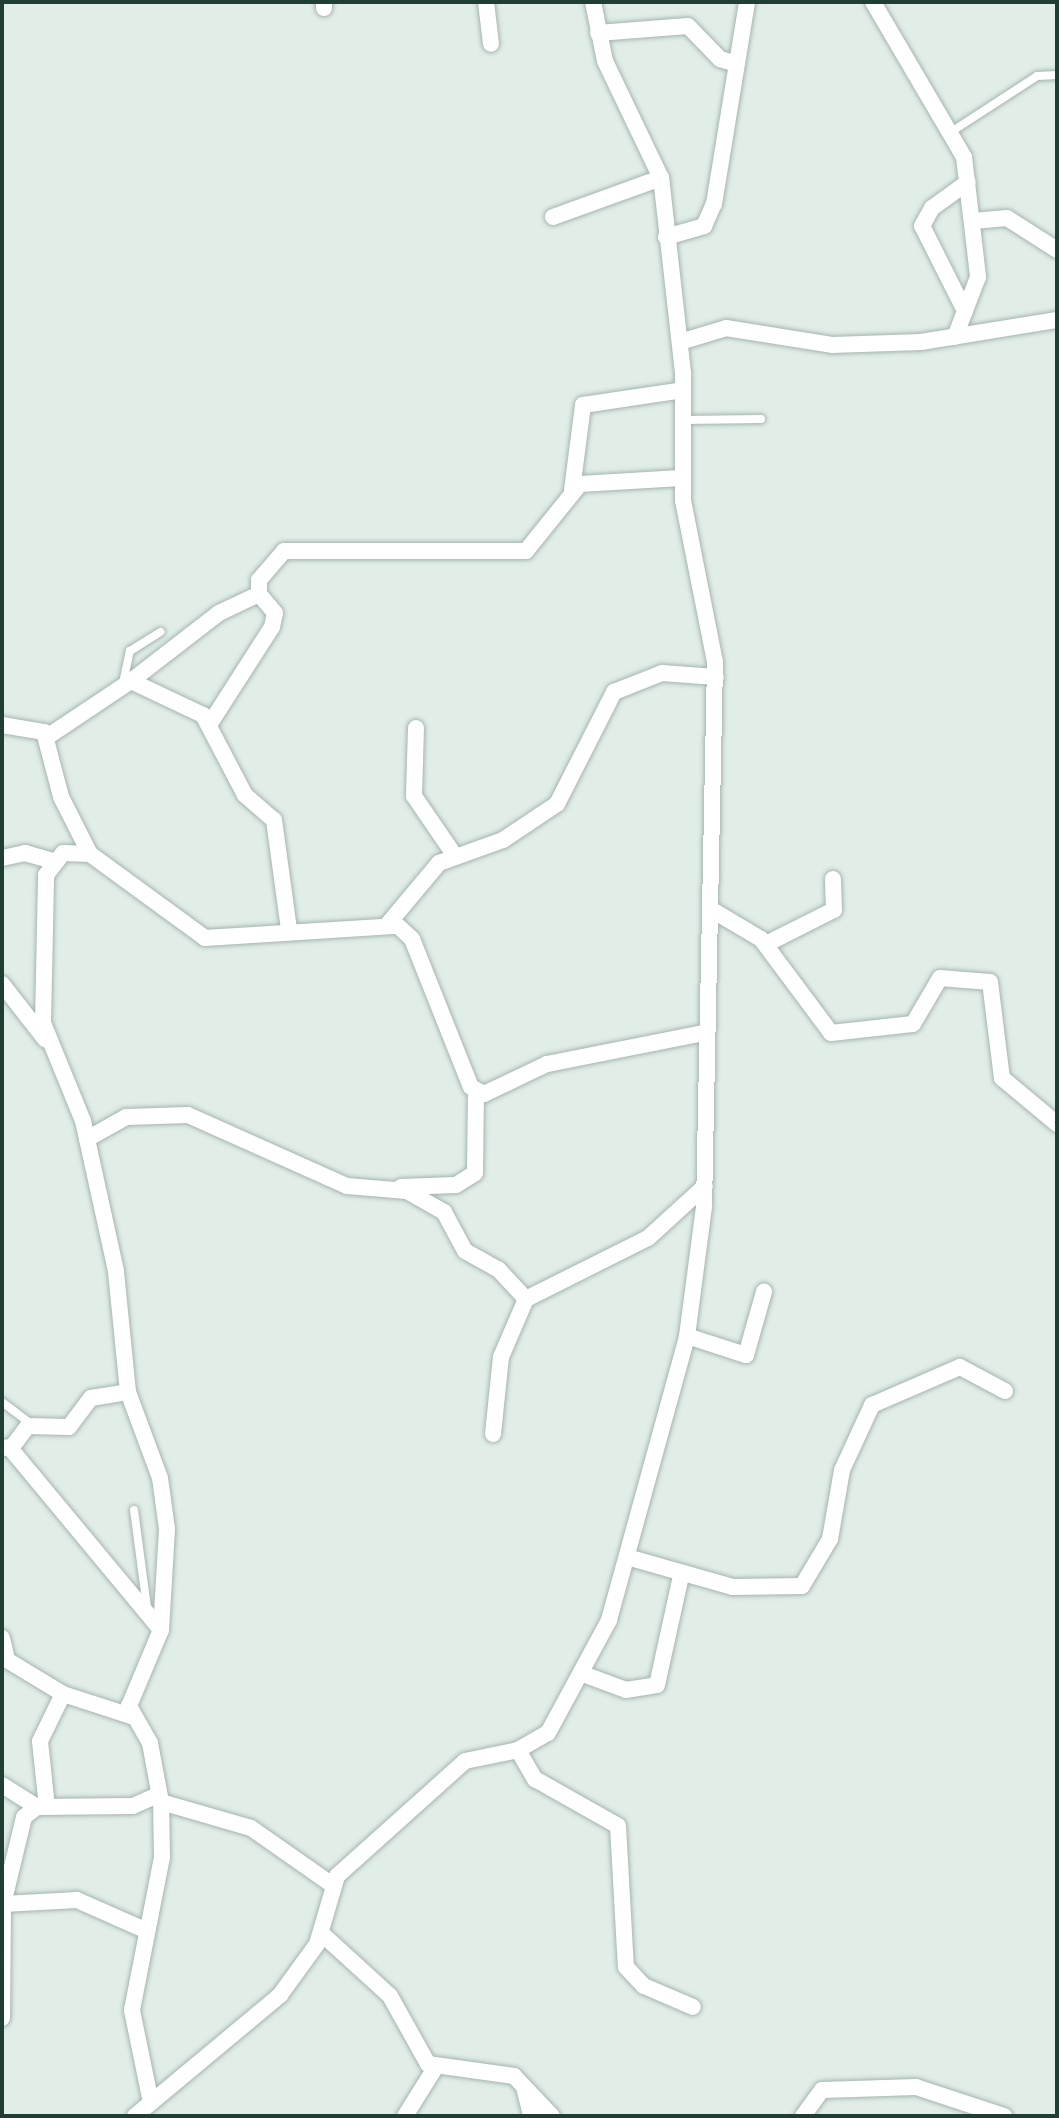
<!DOCTYPE html>
<html>
<head>
<meta charset="utf-8">
<style>
	body { margin:0 }
	#map { position:relative; width:1059px; height:2118px; overflow:hidden; background:#e1ede7; font-family:"Noto Sans",sans-serif }
	div>[style] { position:absolute }
	[style*='--x'] { left:calc(var(--x)*1px); top:calc(var(--y)*1px); width:calc(var(--w)*1px); rotate:calc(var(--a)*1deg) }
	.roads { filter:drop-shadow(0 0 2px #a4b5ae) drop-shadow(0 0 2px #a4b5ae) }
	.lane>* { height:8px; margin:-4px; padding:0 4px; transform-origin:4px; border-radius:4px; background:#fff }
	.street>* { height:16px; margin:-8px; padding:0 8px; transform-origin:8px; border-radius:8px; background:#fff }
	span { translate:-50% -50%; white-space:nowrap; text-align:center; line-height:1.15; -webkit-text-stroke:6px #f2f9f5; paint-order:stroke }
	.frame { position:absolute; inset:0; border:4px solid #213e34; pointer-events:none }
</style>
</head>
<body>
<div id="map">
	<div class="roads">
		<div class="lane">
			<div style="--x:954;--y:130;--w:99;--a:-33"></div>
			<div style="--x:1037;--y:76;--w:20;--a:-3"></div>
			<div style="--x:683;--y:420;--w:78;--a:-0.7"></div>
			<div style="--x:123;--y:683;--w:33;--a:-78"></div>
			<div style="--x:130;--y:651;--w:36;--a:-32"></div>
			<div style="--x:2;--y:1402;--w:39;--a:37"></div>
			<div style="--x:134;--y:1510;--w:99;--a:82.4"></div>
		</div>
		<div class="street">
			<div style="--x:324;--y:2;--w:6;--a:90"></div>
			<div style="--x:486;--y:2;--w:42;--a:83.2"></div>
			<div style="--x:873;--y:2;--w:180;--a:59.6"></div>
			<div style="--x:964;--y:157;--w:121;--a:83.3"></div>
			<div style="--x:978;--y:277;--w:64;--a:111"></div>
			<div style="--x:598;--y:33;--w:90;--a:-4.4"></div>
			<div style="--x:688;--y:26;--w:46;--a:45.9"></div>
			<div style="--x:720;--y:59;--w:17;--a:17"></div>
			<div style="--x:553;--y:217;--w:115;--a:-19.9"></div>
			<div style="--x:973;--y:221;--w:34;--a:-5"></div>
			<div style="--x:1007;--y:218;--w:59;--a:32.6"></div>
			<div style="--x:666;--y:237;--w:40;--a:-16"></div>
			<div style="--x:704;--y:226;--w:24;--a:-66"></div>
			<div style="--x:714;--y:204;--w:205;--a:-80.7"></div>
			<div style="--x:965;--y:311;--w:95;--a:-116.8"></div>
			<div style="--x:922;--y:226;--w:21;--a:-61"></div>
			<div style="--x:932;--y:208;--w:44;--a:-35.8"></div>
			<div style="--x:680;--y:342;--w:48;--a:-16.9"></div>
			<div style="--x:726;--y:328;--w:107;--a:9.1"></div>
			<div style="--x:832;--y:345;--w:89;--a:-1.9"></div>
			<div style="--x:921;--y:342;--w:138;--a:-9.2"></div>
			<div style="--x:572;--y:490;--w:86;--a:-82.6"></div>
			<div style="--x:583;--y:405;--w:101;--a:-8.5"></div>
			<div style="--x:131;--y:681;--w:111;--a:-37.7"></div>
			<div style="--x:219;--y:613;--w:44;--a:-25.4"></div>
			<div style="--x:211;--y:722;--w:113;--a:-57.3"></div>
			<div style="--x:272;--y:627;--w:14;--a:-78"></div>
			<div style="--x:275;--y:613;--w:25;--a:-130"></div>
			<div style="--x:259;--y:594;--w:14;--a:-90"></div>
			<div style="--x:259;--y:580;--w:38;--a:-49"></div>
			<div style="--x:284;--y:551;--w:242;--a:0"></div>
			<div style="--x:526;--y:551;--w:86;--a:-51.1"></div>
			<div style="--x:580;--y:484;--w:101;--a:-3.4"></div>
			<div style="--x:2;--y:725;--w:43;--a:9.5"></div>
			<div style="--x:44;--y:732;--w:67;--a:75.3"></div>
			<div style="--x:61;--y:797;--w:64;--a:63"></div>
			<div style="--x:416;--y:728;--w:68;--a:91.7"></div>
			<div style="--x:414;--y:796;--w:69;--a:55.6"></div>
			<div style="--x:47;--y:737;--w:101;--a:-33.7"></div>
			<div style="--x:131;--y:681;--w:80;--a:25.3"></div>
			<div style="--x:203;--y:715;--w:90;--a:62.3"></div>
			<div style="--x:245;--y:795;--w:38;--a:41"></div>
			<div style="--x:274;--y:820;--w:111;--a:82.2"></div>
			<div style="--x:2;--y:858;--w:24;--a:-12"></div>
			<div style="--x:25;--y:853;--w:29;--a:16"></div>
			<div style="--x:712;--y:910;--w:57;--a:30.6"></div>
			<div style="--x:761;--y:939;--w:117;--a:53.3"></div>
			<div style="--x:831;--y:1033;--w:82;--a:-6.3"></div>
			<div style="--x:913;--y:1024;--w:53;--a:-59.6"></div>
			<div style="--x:940;--y:978;--w:50;--a:4.6"></div>
			<div style="--x:990;--y:982;--w:97;--a:82.9"></div>
			<div style="--x:1002;--y:1078;--w:72;--a:39.9"></div>
			<div style="--x:388;--y:924;--w:80;--a:-50.1"></div>
			<div style="--x:439;--y:863;--w:68;--a:-19.8"></div>
			<div style="--x:503;--y:840;--w:65;--a:-33.7"></div>
			<div style="--x:557;--y:804;--w:126;--a:-63"></div>
			<div style="--x:614;--y:692;--w:52;--a:-21.6"></div>
			<div style="--x:662;--y:673;--w:54;--a:4.2"></div>
			<div style="--x:766;--y:944;--w:76;--a:-26.6"></div>
			<div style="--x:834;--y:910;--w:31;--a:-92"></div>
			<div style="--x:2;--y:984;--w:70;--a:52"></div>
			<div style="--x:87;--y:1139;--w:45;--a:-29.4"></div>
			<div style="--x:126;--y:1117;--w:62;--a:-1.8"></div>
			<div style="--x:188;--y:1115;--w:174;--a:24.1"></div>
			<div style="--x:347;--y:1186;--w:60;--a:4.8"></div>
			<div style="--x:407;--y:1191;--w:43;--a:29.6"></div>
			<div style="--x:444;--y:1212;--w:44;--a:61.7"></div>
			<div style="--x:465;--y:1251;--w:38;--a:29"></div>
			<div style="--x:498;--y:1269;--w:41;--a:47"></div>
			<div style="--x:526;--y:1299;--w:136;--a:-26.6"></div>
			<div style="--x:648;--y:1238;--w:77;--a:-42.4"></div>
			<div style="--x:401;--y:1187;--w:55;--a:-2.1"></div>
			<div style="--x:456;--y:1185;--w:22;--a:-32"></div>
			<div style="--x:475;--y:1173;--w:81;--a:-89.3"></div>
			<div style="--x:687;--y:1336;--w:62;--a:17.9"></div>
			<div style="--x:746;--y:1355;--w:66;--a:-74.1"></div>
			<div style="--x:493;--y:1434;--w:77;--a:-84.1"></div>
			<div style="--x:501;--y:1357;--w:63;--a:-66.7"></div>
			<div style="--x:2;--y:1448;--w:10;--a:-6"></div>
			<div style="--x:12;--y:1447;--w:26;--a:-53"></div>
			<div style="--x:28;--y:1426;--w:41;--a:1.4"></div>
			<div style="--x:69;--y:1427;--w:36;--a:-53"></div>
			<div style="--x:91;--y:1398;--w:37;--a:-9"></div>
			<div style="--x:10;--y:1448;--w:236;--a:50.3"></div>
			<div style="--x:627;--y:1557;--w:110;--a:15.8"></div>
			<div style="--x:733;--y:1587;--w:69;--a:-0.8"></div>
			<div style="--x:802;--y:1586;--w:55;--a:-59.2"></div>
			<div style="--x:830;--y:1539;--w:70;--a:-80.1"></div>
			<div style="--x:842;--y:1470;--w:72;--a:-65.2"></div>
			<div style="--x:872;--y:1405;--w:96;--a:-23.4"></div>
			<div style="--x:960;--y:1367;--w:51;--a:28.1"></div>
			<div style="--x:2;--y:1638;--w:22;--a:77"></div>
			<div style="--x:2;--y:1657;--w:71;--a:31.2"></div>
			<div style="--x:63;--y:1694;--w:75;--a:17.9"></div>
			<div style="--x:583;--y:1674;--w:46;--a:20.4"></div>
			<div style="--x:626;--y:1690;--w:31;--a:-9"></div>
			<div style="--x:657;--y:1685;--w:112;--a:-77.6"></div>
			<div style="--x:518;--y:1750;--w:34;--a:60"></div>
			<div style="--x:535;--y:1779;--w:95;--a:29.5"></div>
			<div style="--x:618;--y:1826;--w:141;--a:86.8"></div>
			<div style="--x:626;--y:1967;--w:26;--a:47"></div>
			<div style="--x:644;--y:1986;--w:53;--a:23.2"></div>
			<div style="--x:2;--y:1785;--w:41;--a:32.2"></div>
			<div style="--x:47;--y:1807;--w:66;--a:-96.1"></div>
			<div style="--x:40;--y:1741;--w:52;--a:-63.9"></div>
			<div style="--x:331;--y:1884;--w:98;--a:-145"></div>
			<div style="--x:251;--y:1828;--w:94;--a:-163.9"></div>
			<div style="--x:161;--y:1802;--w:60;--a:-100.6"></div>
			<div style="--x:150;--y:1743;--w:43;--a:-119.6"></div>
			<div style="--x:129;--y:1706;--w:82;--a:-67.2"></div>
			<div style="--x:161;--y:1630;--w:101;--a:-86.6"></div>
			<div style="--x:167;--y:1529;--w:51;--a:-97.8"></div>
			<div style="--x:160;--y:1478;--w:92;--a:-110.4"></div>
			<div style="--x:128;--y:1392;--w:122;--a:-95.7"></div>
			<div style="--x:116;--y:1271;--w:154;--a:-102.4"></div>
			<div style="--x:83;--y:1121;--w:106;--a:-112.2"></div>
			<div style="--x:43;--y:1023;--w:148;--a:-88.8"></div>
			<div style="--x:46;--y:875;--w:28;--a:-52"></div>
			<div style="--x:63;--y:853;--w:27;--a:2"></div>
			<div style="--x:90;--y:854;--w:142;--a:36.1"></div>
			<div style="--x:205;--y:938;--w:193;--a:-3.6"></div>
			<div style="--x:398;--y:926;--w:19;--a:43"></div>
			<div style="--x:412;--y:939;--w:159;--a:68.3"></div>
			<div style="--x:471;--y:1087;--w:15;--a:28"></div>
			<div style="--x:484;--y:1094;--w:70;--a:-25.5"></div>
			<div style="--x:547;--y:1064;--w:160;--a:-11.2"></div>
			<div style="--x:3;--y:1904;--w:74;--a:-3.1"></div>
			<div style="--x:77;--y:1900;--w:74;--a:23.8"></div>
			<div style="--x:321;--y:1933;--w:93;--a:42.4"></div>
			<div style="--x:390;--y:1996;--w:78;--a:60.8"></div>
			<div style="--x:428;--y:2064;--w:87;--a:7.9"></div>
			<div style="--x:514;--y:2076;--w:55;--a:46.5"></div>
			<div style="--x:2;--y:2018;--w:114;--a:-89.5"></div>
			<div style="--x:3;--y:1904;--w:89;--a:-76.4"></div>
			<div style="--x:24;--y:1817;--w:16;--a:-38"></div>
			<div style="--x:37;--y:1807;--w:96;--a:-0.6"></div>
			<div style="--x:133;--y:1806;--w:27;--a:-24"></div>
			<div style="--x:524;--y:2087;--w:30;--a:76"></div>
			<div style="--x:150;--y:2098;--w:90;--a:-101.6"></div>
			<div style="--x:132;--y:2010;--w:156;--a:-78.9"></div>
			<div style="--x:162;--y:1857;--w:55;--a:-91"></div>
			<div style="--x:135;--y:2116;--w:189;--a:-39.8"></div>
			<div style="--x:280;--y:1995;--w:63;--a:-54"></div>
			<div style="--x:317;--y:1944;--w:71;--a:-73.6"></div>
			<div style="--x:337;--y:1876;--w:172;--a:-41.9"></div>
			<div style="--x:465;--y:1761;--w:54;--a:-11.7"></div>
			<div style="--x:518;--y:1750;--w:34;--a:-30"></div>
			<div style="--x:548;--y:1733;--w:128;--a:-61.6"></div>
			<div style="--x:609;--y:1620;--w:295;--a:-74.6"></div>
			<div style="--x:687;--y:1336;--w:131;--a:-82.5"></div>
			<div style="--x:704;--y:1206;--w:544;--a:-88.84"></div>
			<div style="--x:715;--y:662;--w:164;--a:-101.2"></div>
			<div style="--x:683;--y:501;--w:128;--a:-90"></div>
			<div style="--x:683;--y:373;--w:196;--a:-96.4"></div>
			<div style="--x:661;--y:178;--w:130;--a:-115.6"></div>
			<div style="--x:605;--y:61;--w:60;--a:-101.5"></div>
			<div style="--x:405;--y:2116;--w:57;--a:-58"></div>
			<div style="--x:803;--y:2116;--w:32;--a:-54"></div>
			<div style="--x:822;--y:2090;--w:94;--a:-1.8"></div>
			<div style="--x:916;--y:2087;--w:93;--a:18.2"></div>
		</div>
	</div>
	<div class="frame"></div>
</div>
</body>
</html>
